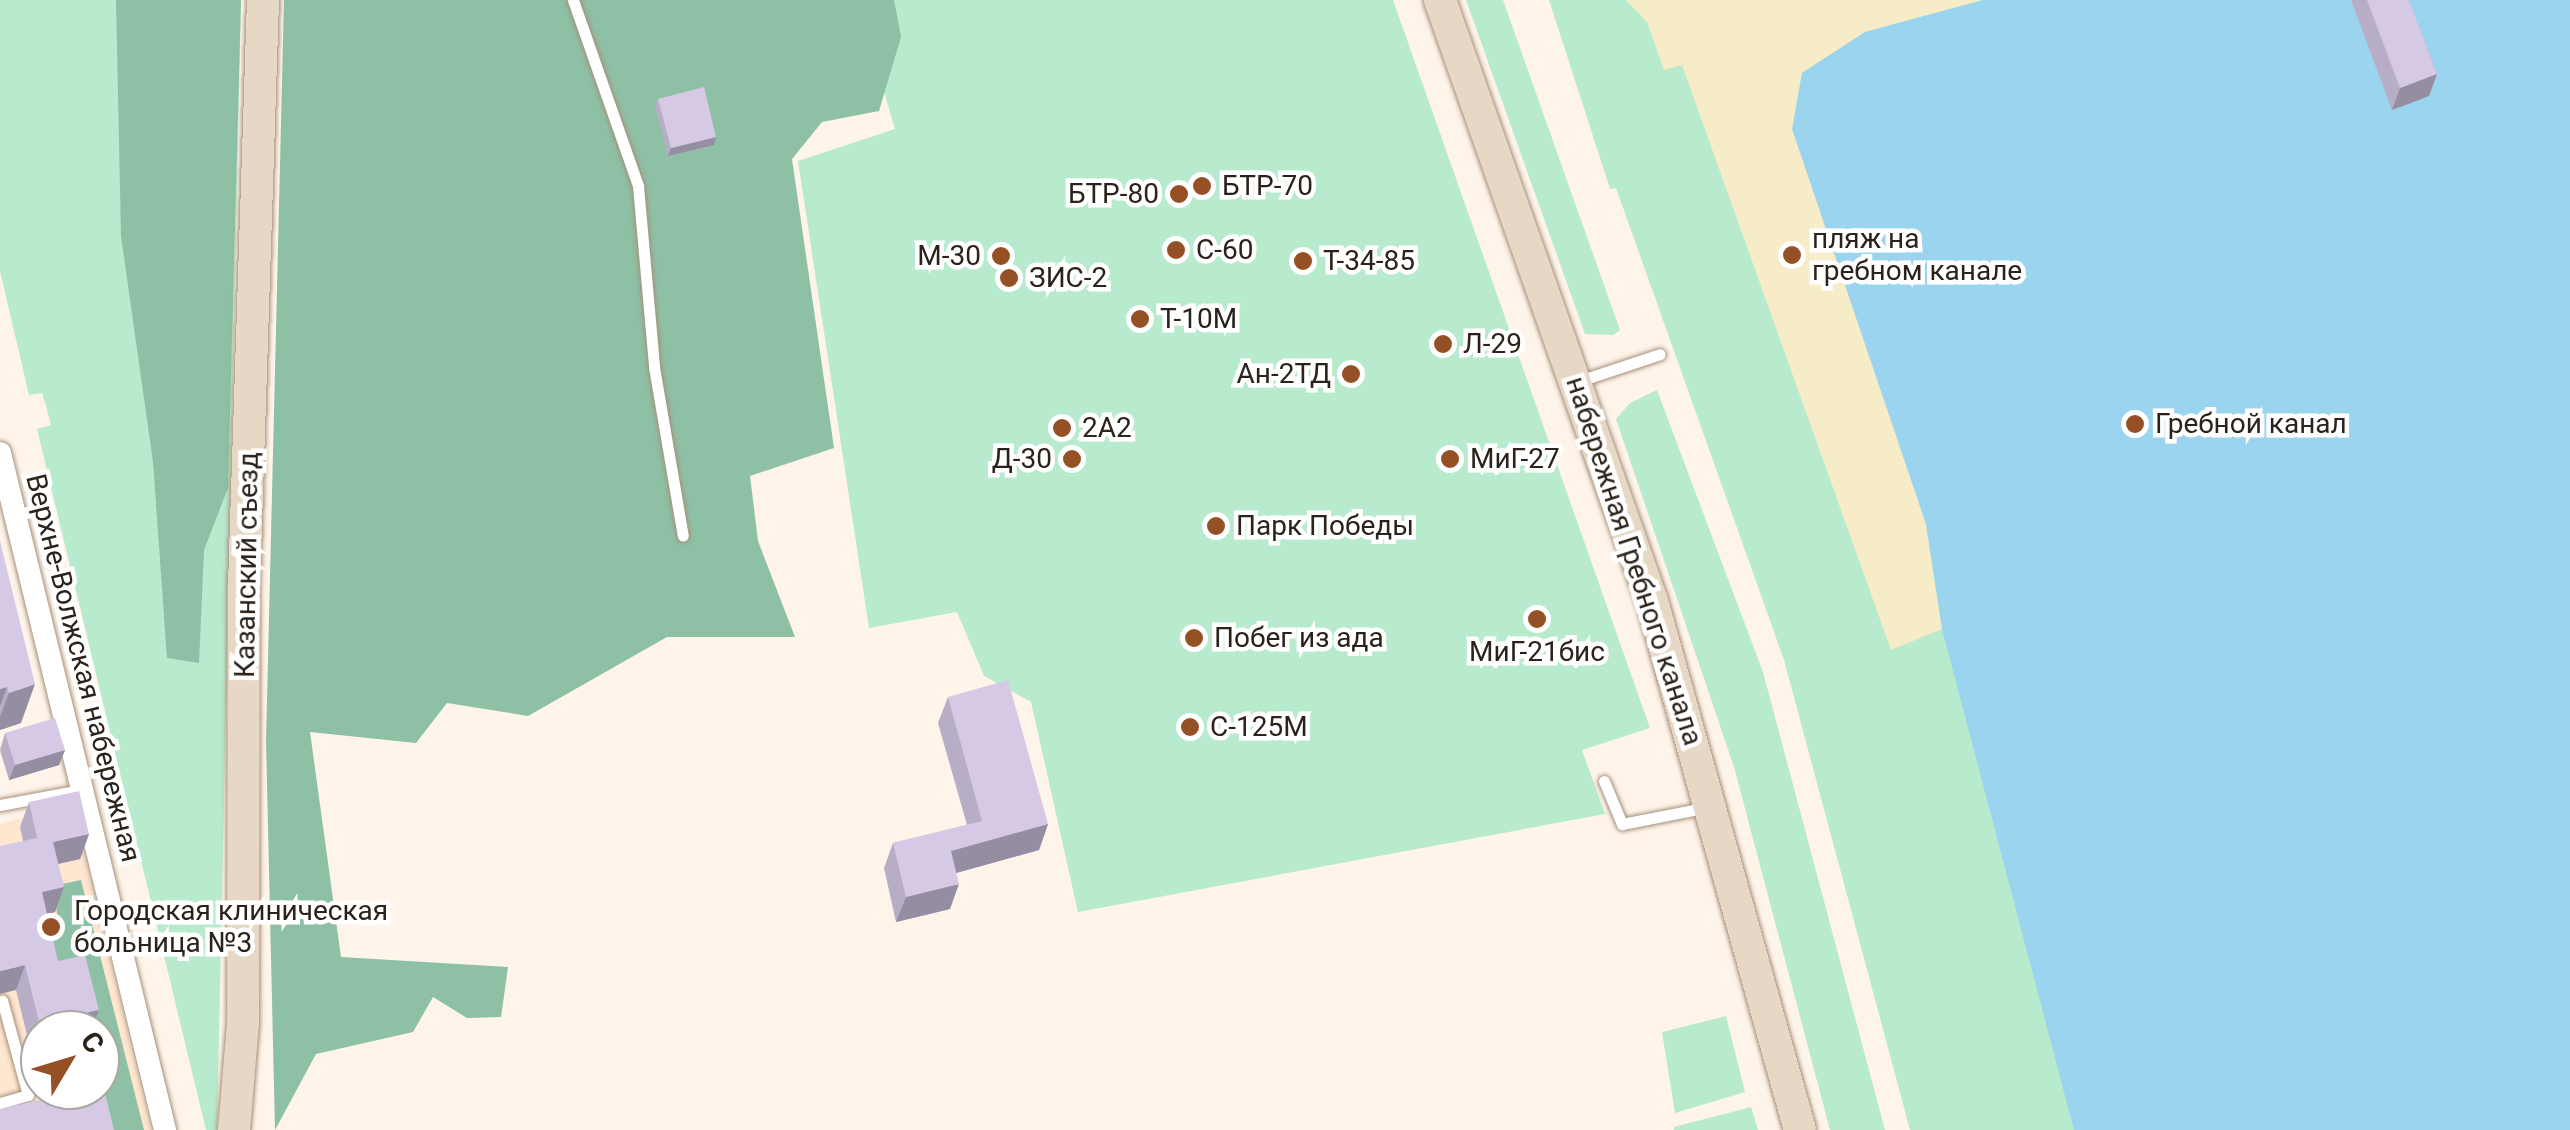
<!DOCTYPE html>
<html>
<head>
<meta charset="utf-8">
<style>
	body { margin:0 }
	#map { position:relative; width:2570px; height:1130px; overflow:hidden; background:#fef4ea; font-family:Roboto,sans-serif }
	div>[style] { position:absolute }
	[style*='--x'] { left:calc(var(--x)*1px); top:calc(var(--y)*1px); width:calc(var(--w)*1px); rotate:calc(var(--a)*1deg) }
	.built>* { inset:0; background:#ffe6cf }
	.green>* { inset:0; background:#b8eace }
	.forest>* { inset:0; background:#8dc0a4 }
	.sand>* { inset:0; background:#f6ecc7 }
	.water>* { inset:0; background:#9bd4ee }
	.roads { filter:drop-shadow(0 0 2px #a68f7a) drop-shadow(0 0 2px #a68f7a) }
	.lane>* { height:11px; margin:-5.5px; padding:0 5.5px; transform-origin:5.5px; border-radius:5.5px; background:#fff }
	.street>* { height:22px; margin:-11px; padding:0 11px; transform-origin:11px; border-radius:11px; background:#fff }
	.secondary>* { height:32px; margin:-16px; padding:0 16px; transform-origin:16px; border-radius:16px; background:#e6d8c4 }
	.wall>* { inset:0; background:#b7adc6 }
	.shaded-wall>* { inset:0; background:#958da1 }
	.building>* { inset:0; background:#d5c9e6 }
	.dots>* { width:28px; height:28px; translate:-50% -50%; box-sizing:border-box; border:5px solid #fff; border-radius:50% }
	span { translate:-50% -50%; white-space:nowrap; text-align:center; line-height:1.15; -webkit-text-stroke:9px #fff; paint-order:stroke }
	.poi-label { font-size:28px; color:#2b221a }
	.left { translate:0 -50%; text-align:left }
	.right { translate:-100% -50%; text-align:right }
	.street-label { font-size:28px; color:#2b221a }
	.north { position:absolute; left:20px; top:1010px; width:100px; height:100px; box-sizing:border-box; background:#fff; border:2px solid #aaa7a3; border-radius:50%; rotate:52deg; font-size:28px; font-weight:700; line-height:40px; text-align:center; color:#2b221a }
	.north::after { content:''; display:block; margin:auto; width:35px; height:45px; background:#955026; clip-path:polygon(50% 0,100% 100%,50% 72%,0 100%) }
</style>
</head>
<body>
<div id="map">
	<div class="built">
		<div style="clip-path:polygon(evenodd,72px 804px,151px 1130px,0 1130px,0 824px,72px 804px,40px 1030px,100px 1030px,100px 1090px,40px 1090px,40px 1030px)"></div>
	</div>
	<div class="green">
		<div style="clip-path:polygon(0 0,241px 0,217px 1130px,206px 1130px,37px 429px,51px 425px,46px 406px,42px 393px,29px 395px,0 271px)"></div>
		<div style="clip-path:polygon(857px 0,1393px 0,1650px 728px,1582px 750px,1605px 814px,1078px 912px,1031px 702px,984px 676px,957px 612px,869px 628px,798px 161px,895px 129px)"></div>
		<div style="clip-path:polygon(1466px 0,1503px 0,1620px 330px,1613px 335px,1585px 334px)"></div>
		<div style="clip-path:polygon(1549px 0,2570px 0,2570px 1130px,1910px 1130px,1784px 660px,1616px 188px,1610px 189px)"></div>
		<div style="clip-path:polygon(1657px 390px,1763px 672px,1885px 1130px,1830px 1130px,1734px 767px,1616px 419px,1630px 403px)"></div>
		<div style="clip-path:polygon(1726px 1016px,1745px 1092px,1675px 1113px,1662px 1032px)"></div>
		<div style="clip-path:polygon(1751px 1107px,1758px 1130px,1674px 1130px,1674px 1127px)"></div>
	</div>
	<div class="forest">
		<div style="clip-path:polygon(116px 0,241px 0,228px 488px,204px 550px,199px 663px,167px 658px,153px 462px,121px 236px)"></div>
		<div style="clip-path:polygon(284px 0,894px 0,901px 37px,879px 111px,822px 122px,792px 159px,834px 448px,750px 476px,758px 541px,795px 637px,667px 637px,528px 716px,447px 703px,416px 743px,310px 732px,341px 957px,508px 967px,501px 1017px,467px 1018px,433px 997px,413px 1032px,316px 1054px,275px 1130px,266px 741px)"></div>
		<div style="clip-path:polygon(81px 880px,144px 1130px,107px 1130px,100px 1030px,94px 1030px,85px 992px,52px 991px,50px 949px,59px 927px,53px 886px)"></div>
	</div>
	<div class="sand">
		<div style="clip-path:polygon(1626px 0,1983px 0,1865px 32px,1802px 73px,1793px 129px,1926px 524px,1942px 629px,1891px 650px,1682px 65px,1664px 70px,1647px 22px)"></div>
	</div>
	<div class="water">
		<div style="clip-path:polygon(1983px 0,2570px 0,2570px 1130px,2074px 1130px,1942px 629px,1926px 524px,1792px 129px,1802px 73px,1865px 32px)"></div>
	</div>
	<div class="roads">
		<div class="lane">
			<div style="--x:573;--y:0;--w:197;--a:70.7"></div>
			<div style="--x:638;--y:186;--w:182;--a:84.9"></div>
			<div style="--x:654;--y:367;--w:171;--a:80.3"></div>
			<div style="--x:1579;--y:381;--w:85;--a:-18.4"></div>
			<div style="--x:1604;--y:781;--w:47;--a:67.3"></div>
			<div style="--x:1622;--y:824;--w:89;--a:-11.1"></div>
			<div style="--x:0;--y:805;--w:81;--a:-10.6"></div>
			<div style="--x:0;--y:1103;--w:29;--a:-16"></div>
			<div style="--x:28;--y:1095;--w:98;--a:-105.3"></div>
		</div>
		<div class="street">
			<div style="--x:0;--y:453;--w:697;--a:76.3"></div>
		</div>
		<div class="secondary">
			<div style="--x:1440;--y:0;--w:637;--a:70.57"></div>
			<div style="--x:1652;--y:601;--w:549;--a:74.37"></div>
			<div style="--x:234;--y:1130;--w:107;--a:-85.2"></div>
			<div style="--x:243;--y:1023;--w:438;--a:-89.9"></div>
			<div style="--x:244;--y:585;--w:585;--a:-88.14"></div>
		</div>
	</div>
	<div class="wall">
		<div style="clip-path:polygon(2351px 0,2409px 0,2437px 74px,2429px 96px,2392px 110px)"></div>
		<div style="clip-path:polygon(658px 99px,714px 145px,668px 156px,655px 107px)"></div>
		<div style="clip-path:polygon(0 541px,21px 723px,0 730px)"></div>
		<div style="clip-path:polygon(948px 697px,1048px 824px,1039px 850px,956px 873px,950px 909px,896px 922px,884px 868px,893px 843px,967px 825px,938px 723px)"></div>
		<div style="clip-path:polygon(5px 733px,65px 750px,59px 765px,9px 780px,0 750px)"></div>
		<div style="clip-path:polygon(29px 802px,89px 834px,80px 859px,58px 864px,64px 887px,55px 912px,47px 914px,40px 1030px,40px 1089px,16px 990px,23px 841px,20px 827px)"></div>
		<div style="clip-path:polygon(40px 1090px,100px 1090px,114px 1130px,43px 1099px)"></div>
	</div>
	<div class="shaded-wall">
		<div style="clip-path:polygon(2437px 74px,2429px 96px,2392px 110px,2400px 88px)"></div>
		<div style="clip-path:polygon(716px 137px,714px 145px,668px 156px,671px 148px)"></div>
		<div style="clip-path:polygon(35px 684px,21px 723px,0 730px,0 717px,9px 693px)"></div>
		<div style="clip-path:polygon(7px 687px,0 706px,0 689px)"></div>
		<div style="clip-path:polygon(65px 750px,59px 765px,9px 780px,15px 765px)"></div>
		<div style="clip-path:polygon(1048px 824px,1039px 850px,942px 877px,951px 851px)"></div>
		<div style="clip-path:polygon(89px 834px,80px 859px,44px 867px,53px 842px)"></div>
		<div style="clip-path:polygon(959px 884px,950px 909px,896px 922px,906px 897px)"></div>
		<div style="clip-path:polygon(64px 887px,55px 912px,33px 917px,42px 892px)"></div>
		<div style="clip-path:polygon(25px 965px,16px 990px,0 994px,0 971px)"></div>
		<div style="clip-path:polygon(99px 1010px,91px 1030px,79px 1030px,85px 1013px)"></div>
	</div>
	<div class="building">
		<div style="clip-path:polygon(2367px 0,2409px 0,2437px 74px,2400px 88px)"></div>
		<div style="clip-path:polygon(704px 87px,716px 137px,671px 148px,658px 99px)"></div>
		<div style="clip-path:polygon(0 541px,35px 684px,9px 693px,7px 687px,0 689px)"></div>
		<div style="clip-path:polygon(1008px 680px,1048px 824px,951px 851px,959px 884px,906px 897px,893px 843px,982px 821px,948px 697px)"></div>
		<div style="clip-path:polygon(55px 718px,65px 750px,15px 765px,5px 733px)"></div>
		<div style="clip-path:polygon(79px 791px,89px 834px,53px 842px,64px 887px,42px 892px,58px 961px,85px 955px,99px 1010px,85px 1013px,89px 1030px,41px 1030px,25px 965px,0 971px,0 846px,37px 838px,29px 802px)"></div>
		<div style="clip-path:polygon(100px 1073px,114px 1130px,0 1130px,0 1109px,57px 1096px,56px 1090px,100px 1090px)"></div>
	</div>
	<div class="dots">
		<div style="left:1202px;top:186px;background:#955026"></div>
		<div style="left:1179px;top:194px;background:#955026"></div>
		<div style="left:1176px;top:250px;background:#955026"></div>
		<div style="left:1792px;top:255px;background:#955026"></div>
		<div style="left:1001px;top:256px;background:#955026"></div>
		<div style="left:1303px;top:261px;background:#955026"></div>
		<div style="left:1009px;top:278px;background:#955026"></div>
		<div style="left:1140px;top:319px;background:#955026"></div>
		<div style="left:1443px;top:344px;background:#955026"></div>
		<div style="left:1351px;top:374px;background:#955026"></div>
		<div style="left:2135px;top:424px;background:#955026"></div>
		<div style="left:1062px;top:428px;background:#955026"></div>
		<div style="left:1072px;top:459px;background:#955026"></div>
		<div style="left:1450px;top:459px;background:#955026"></div>
		<div style="left:1216px;top:526px;background:#955026"></div>
		<div style="left:1537px;top:619px;background:#955026"></div>
		<div style="left:1194px;top:638px;background:#955026"></div>
		<div style="left:1190px;top:727px;background:#955026"></div>
		<div style="left:51px;top:927px;background:#955026"></div>
	</div>
	<div class="poi-label">
		<span class="left" style="left:1222px;top:186px">БТР-70</span>
		<span class="right" style="left:1159px;top:194px">БТР-80</span>
		<span class="left" style="left:1812px;top:255px">пляж на<br>гребном канале</span>
		<span class="left" style="left:1196px;top:250px">С-60</span>
		<span class="right" style="left:981px;top:256px">М-30</span>
		<span class="left" style="left:1323px;top:261px">T-34-85</span>
		<span class="left" style="left:1029px;top:278px">ЗИС-2</span>
		<span class="left" style="left:1160px;top:319px">Т-10М</span>
		<span class="left" style="left:1463px;top:344px">Л-29</span>
		<span class="right" style="left:1331px;top:374px">Ан-2ТД</span>
		<span class="left" style="left:2155px;top:424px">Гребной канал</span>
		<span class="left" style="left:1082px;top:428px">2А2</span>
		<span class="right" style="left:1052px;top:459px">Д-30</span>
		<span class="left" style="left:1470px;top:459px">МиГ-27</span>
		<span class="left" style="left:1236px;top:526px">Парк Победы</span>
		<span class="left" style="left:1214px;top:638px">Побег из ада</span>
		<span style="left:1537px;top:652px">МиГ-21бис</span>
		<span class="left" style="left:1210px;top:727px">С-125М</span>
		<span class="left" style="left:74px;top:927px">Городская клиническая<br>больница №3</span>
	</div>
	<div class="street-label">
		<span style="left:1634px;top:561px;rotate:72deg">набережная Гребного канала</span>
		<span style="left:247px;top:565px;rotate:-89deg">Казанский съезд</span>
		<span style="left:83px;top:668px;rotate:76deg">Верхне-Волжская набережная</span>
	</div>
	<div class="north">С</div>
</div>
</body>
</html>
